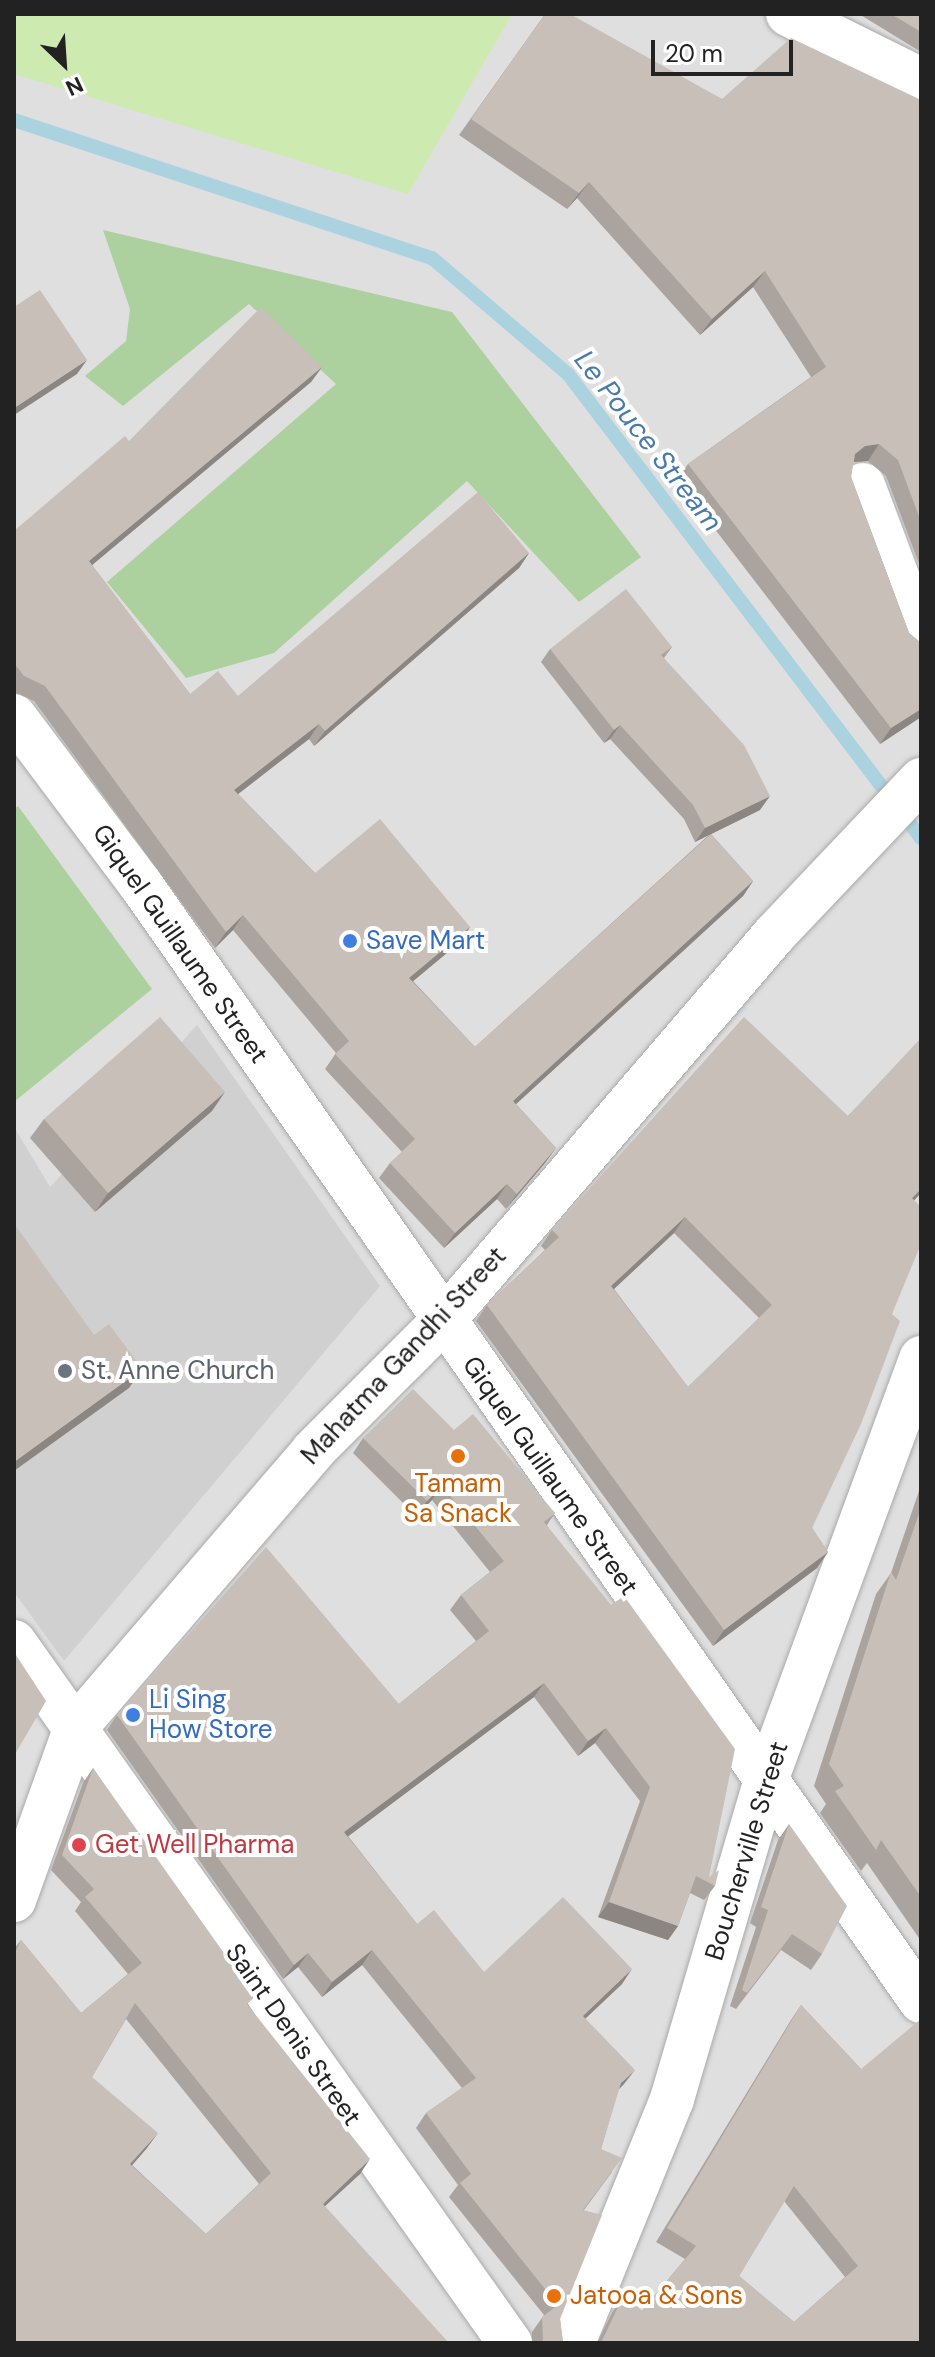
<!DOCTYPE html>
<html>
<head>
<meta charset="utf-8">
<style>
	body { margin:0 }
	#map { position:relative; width:935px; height:2357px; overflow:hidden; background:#f2efe9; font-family:"DM Sans",sans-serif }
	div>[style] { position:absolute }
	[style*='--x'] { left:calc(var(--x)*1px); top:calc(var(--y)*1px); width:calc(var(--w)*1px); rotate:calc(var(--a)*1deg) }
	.residential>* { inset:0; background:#e0dfdf }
	.religious>* { inset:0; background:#d0d0d0 }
	.grass>* { inset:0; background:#cdebb0 }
	.forest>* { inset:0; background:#add19e }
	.stream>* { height:14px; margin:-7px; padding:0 7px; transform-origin:7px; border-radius:7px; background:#aad3df }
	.roads { filter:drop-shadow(0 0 2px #a9a9a9) drop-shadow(0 0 2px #a9a9a9) }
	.minor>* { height:44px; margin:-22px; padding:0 22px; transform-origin:22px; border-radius:22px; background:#fff }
	.wall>* { inset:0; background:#aba49e }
	.shaded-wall>* { inset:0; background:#8b8681 }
	.building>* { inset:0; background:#c7bfb8 }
	.dots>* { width:22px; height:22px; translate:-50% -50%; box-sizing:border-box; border:4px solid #fff; border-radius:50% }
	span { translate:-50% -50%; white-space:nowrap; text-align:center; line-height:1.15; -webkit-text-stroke:8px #fff; paint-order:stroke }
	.shop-label { font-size:26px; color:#366cbe }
	.left { translate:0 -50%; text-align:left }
	.street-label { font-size:26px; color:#222 }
	.worship-label { font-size:26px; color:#5b616d }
	.food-label { font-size:26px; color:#c56008 }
	.health-label { font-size:26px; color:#be3a42 }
	.water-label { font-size:28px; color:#4a7aab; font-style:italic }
	.frame { position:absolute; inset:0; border:16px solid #222; pointer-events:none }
	.north { position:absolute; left:24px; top:24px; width:80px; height:80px; -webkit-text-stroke:6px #fff; paint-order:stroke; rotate:155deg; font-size:22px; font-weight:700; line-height:32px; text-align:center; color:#222 }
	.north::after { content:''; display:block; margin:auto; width:28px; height:36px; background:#222; clip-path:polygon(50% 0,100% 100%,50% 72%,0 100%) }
	.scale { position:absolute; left:651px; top:40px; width:142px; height:36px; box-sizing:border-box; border:4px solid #222; border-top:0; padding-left:10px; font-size:24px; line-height:28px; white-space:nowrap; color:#222; -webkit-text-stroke:6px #fff; paint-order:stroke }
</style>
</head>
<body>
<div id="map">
	<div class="residential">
		<div style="clip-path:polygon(14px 14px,921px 14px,921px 2343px,14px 2343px)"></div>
	</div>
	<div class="religious">
		<div style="clip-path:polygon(197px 1025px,380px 1286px,64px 1661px,14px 1592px,14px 1127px,50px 1187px)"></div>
	</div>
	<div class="grass">
		<div style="clip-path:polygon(14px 14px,512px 14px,408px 194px,14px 74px)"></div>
	</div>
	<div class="forest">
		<div style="clip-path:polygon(103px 230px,452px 312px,641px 557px,579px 602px,467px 481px,274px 653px,186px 678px,107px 582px,336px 384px,249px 304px,123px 406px,85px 376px,126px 341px,130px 309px)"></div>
		<div style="clip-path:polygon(18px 806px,152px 989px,14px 1102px,14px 809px)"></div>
	</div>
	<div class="stream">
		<div style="--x:14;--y:120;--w:440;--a:18.3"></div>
		<div style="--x:432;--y:258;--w:179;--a:40.5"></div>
		<div style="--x:568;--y:374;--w:583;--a:52.74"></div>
	</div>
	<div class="roads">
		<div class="minor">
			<div style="--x:788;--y:14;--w:148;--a:26.4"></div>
			<div style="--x:863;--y:485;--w:165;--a:69.5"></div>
			<div style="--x:14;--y:716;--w:211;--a:53.1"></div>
			<div style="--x:141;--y:885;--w:1362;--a:55.05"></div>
			<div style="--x:14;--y:1642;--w:859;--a:54.72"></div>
			<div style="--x:14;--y:1900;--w:184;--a:-70.3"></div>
			<div style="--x:76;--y:1727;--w:364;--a:-49.3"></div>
			<div style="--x:313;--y:1451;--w:182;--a:-45"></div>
			<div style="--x:442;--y:1322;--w:510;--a:-49.37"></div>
			<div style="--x:774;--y:935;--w:214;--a:-46.5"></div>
			<div style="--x:573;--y:2343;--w:263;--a:-67.9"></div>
			<div style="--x:672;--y:2099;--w:329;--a:-73.6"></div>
			<div style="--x:765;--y:1783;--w:453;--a:-69.8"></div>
		</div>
	</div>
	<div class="wall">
		<div style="clip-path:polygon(545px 14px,722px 99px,921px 100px,921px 569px,886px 476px,868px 461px,853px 462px,851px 477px,909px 633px,921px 643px,921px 717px,880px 744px,677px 480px,688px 464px,811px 377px,753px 287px,700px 335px,577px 198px,567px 209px,459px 135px)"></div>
		<div style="clip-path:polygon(859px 14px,921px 14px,921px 52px)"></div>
		<div style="clip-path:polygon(322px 367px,311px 382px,92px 565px,190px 694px,238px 696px,529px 553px,519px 568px,314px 746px,309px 739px,238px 794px,315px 873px,470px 927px,460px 942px,413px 981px,475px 1047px,710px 834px,695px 842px,684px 819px,610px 739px,604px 743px,541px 662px,550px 649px,672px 647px,664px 658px,760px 810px,711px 834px,753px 881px,743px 896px,516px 1104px,556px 1148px,545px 1163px,506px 1209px,497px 1199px,444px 1248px,379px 1178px,390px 1163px,402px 1152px,325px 1069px,336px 1053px,233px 930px,215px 948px,34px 701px,14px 692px,14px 531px,129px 441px)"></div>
		<div style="clip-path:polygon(evenodd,921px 1040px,921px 1193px,914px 1200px,892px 1314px,812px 1528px,828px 1552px,817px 1568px,713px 1646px,476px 1321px,487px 1305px,545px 1250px,541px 1246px,552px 1230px,848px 1116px,921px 1040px,674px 1233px,759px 1318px,688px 1387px,614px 1289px,674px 1233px)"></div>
		<div style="clip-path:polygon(212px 1111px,95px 1212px,30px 1138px,44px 1119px)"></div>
		<div style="clip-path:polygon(454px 1430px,555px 1513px,547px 1525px,709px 1877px,715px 1886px,704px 1900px,690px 1893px,678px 1926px,668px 1940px,598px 1917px,640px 1801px,595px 1743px,578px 1756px,534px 1697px,348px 1836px,417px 1924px,484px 1972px,622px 1984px,585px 2019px,624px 2084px,618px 2090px,601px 2149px,612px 2172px,584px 2210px,560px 2319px,563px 2343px,532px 2343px,532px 2332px,544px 2315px,449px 2197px,458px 2185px,416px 2128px,426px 2113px,462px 2088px,362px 1965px,322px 1997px,298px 1967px,283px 1979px,107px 1730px,117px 1715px,399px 1704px,476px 1641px,450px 1610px,461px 1595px,490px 1572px,432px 1500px,416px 1516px,353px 1453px,363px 1438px)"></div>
		<div style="clip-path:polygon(921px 1485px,921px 1941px,867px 1863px,861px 1871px,820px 1813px,826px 1804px,814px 1786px,876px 1594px,891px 1573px)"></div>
		<div style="clip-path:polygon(evenodd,93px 1768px,360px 2174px,325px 2206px,14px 2343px,14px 1949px,21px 1940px,81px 2013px,128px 1974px,75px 1911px,81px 1902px,51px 1870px,83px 1783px,93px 1768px,126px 2019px,259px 2184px,206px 2234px,132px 2165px,147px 2148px,92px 2077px,126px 2019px)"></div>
		<div style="clip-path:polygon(789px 1824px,822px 1954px,811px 1970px,781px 1950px,736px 2009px,730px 2006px,756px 1927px,750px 1923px,778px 1840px)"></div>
		<div style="clip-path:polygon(evenodd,801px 2005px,861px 2069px,921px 2343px,597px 2343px,613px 2311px,623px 2296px,642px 2311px,685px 2259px,656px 2242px,791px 2020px,801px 2005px,784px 2201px,845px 2277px,794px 2322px,739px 2276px,784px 2201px)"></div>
	</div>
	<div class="shaded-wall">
		<div style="clip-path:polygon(589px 182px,577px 198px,567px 209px,579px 193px)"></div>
		<div style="clip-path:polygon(765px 271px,753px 287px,700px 335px,712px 319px)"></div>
		<div style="clip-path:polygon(87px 360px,77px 374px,14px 415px,14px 408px)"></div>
		<div style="clip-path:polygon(322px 367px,311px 382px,79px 576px,89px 561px)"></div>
		<div style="clip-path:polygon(879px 444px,868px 461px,854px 462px,855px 454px,865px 446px)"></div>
		<div style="clip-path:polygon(529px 553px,519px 568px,314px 746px,325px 731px)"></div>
		<div style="clip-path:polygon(921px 709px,921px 717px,880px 744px,891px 728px)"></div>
		<div style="clip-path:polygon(319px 724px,309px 739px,224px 805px,234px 790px)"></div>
		<div style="clip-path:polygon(620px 725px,610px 739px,604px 743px,614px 730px)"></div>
		<div style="clip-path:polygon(770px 796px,760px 810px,695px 842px,705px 828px)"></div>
		<div style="clip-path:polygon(753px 881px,743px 896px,502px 1117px,513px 1101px)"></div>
		<div style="clip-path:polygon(243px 915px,233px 930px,215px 948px,226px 932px)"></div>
		<div style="clip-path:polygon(470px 927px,460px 942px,399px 993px,409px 978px)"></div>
		<div style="clip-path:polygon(225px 1092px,212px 1111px,95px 1212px,108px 1193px)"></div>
		<div style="clip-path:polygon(556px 1148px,545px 1163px,506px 1209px,517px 1194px)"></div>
		<div style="clip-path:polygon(507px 1184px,497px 1199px,444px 1248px,455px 1233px)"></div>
		<div style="clip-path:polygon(921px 1189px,921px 1193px,901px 1214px,912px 1198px)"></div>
		<div style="clip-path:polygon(685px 1217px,674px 1233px,600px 1302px,611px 1286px)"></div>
		<div style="clip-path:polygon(142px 1369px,129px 1388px,14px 1471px,14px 1462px)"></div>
		<div style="clip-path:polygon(442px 1486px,432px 1500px,416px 1516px,427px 1501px)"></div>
		<div style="clip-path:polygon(828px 1552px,817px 1568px,713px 1646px,724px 1630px)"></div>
		<div style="clip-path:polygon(544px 1683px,534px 1697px,334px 1847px,344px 1832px)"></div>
		<div style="clip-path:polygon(606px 1728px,595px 1743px,578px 1756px,588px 1741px)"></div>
		<div style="clip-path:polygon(609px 1902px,678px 1926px,668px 1940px,598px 1917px)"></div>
		<div style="clip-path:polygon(372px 1950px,362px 1965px,322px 1997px,332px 1982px)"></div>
		<div style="clip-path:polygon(308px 1953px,298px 1967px,283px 1979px,294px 1965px)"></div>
		<div style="clip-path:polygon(632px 1969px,622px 1984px,572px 2031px,583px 2016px)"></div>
		<div style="clip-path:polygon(635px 2070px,624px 2084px,610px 2098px,621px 2083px)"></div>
		<div style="clip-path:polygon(158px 2133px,147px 2148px,120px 2179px,130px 2164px)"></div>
		<div style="clip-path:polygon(370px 2159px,360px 2174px,312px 2218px,323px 2204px)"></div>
	</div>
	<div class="building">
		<div style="clip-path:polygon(545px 14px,570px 14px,722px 99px,791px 38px,921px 100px,921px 522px,898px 460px,879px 444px,865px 446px,855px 454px,851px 477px,909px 633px,921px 643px,921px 709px,891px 728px,688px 464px,826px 367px,765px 271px,712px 319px,589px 182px,579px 193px,471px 119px)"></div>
		<div style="clip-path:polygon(891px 14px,921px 14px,921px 32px)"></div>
		<div style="clip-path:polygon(40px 290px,87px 360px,14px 408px,14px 307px)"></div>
		<div style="clip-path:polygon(261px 307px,322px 367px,89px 561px,190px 694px,218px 671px,238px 696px,478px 492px,529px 553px,325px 731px,319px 724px,234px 790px,315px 873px,380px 819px,470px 927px,409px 978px,475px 1047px,711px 834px,753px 881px,513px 1101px,556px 1148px,517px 1194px,507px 1184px,455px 1233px,390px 1163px,415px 1139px,335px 1054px,349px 1041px,243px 915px,226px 932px,45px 686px,24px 676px,14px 663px,14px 531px,125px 436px,129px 441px)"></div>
		<div style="clip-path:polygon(626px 589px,672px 647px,661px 655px,744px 745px,770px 796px,705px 828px,693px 805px,620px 725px,614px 730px,550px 649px)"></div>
		<div style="clip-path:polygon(160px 1017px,225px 1092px,108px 1193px,44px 1119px)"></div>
		<div style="clip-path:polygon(evenodd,744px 1017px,848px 1116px,920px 1039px,921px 1040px,921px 1189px,912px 1198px,921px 1207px,921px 1244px,892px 1314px,900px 1321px,861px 1424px,812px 1528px,828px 1552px,724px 1630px,487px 1305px,559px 1237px,552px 1230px,744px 1017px,685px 1217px,772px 1305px,688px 1387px,611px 1286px,685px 1217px)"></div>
		<div style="clip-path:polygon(15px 1225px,94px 1335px,109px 1324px,142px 1369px,14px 1462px)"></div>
		<div style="clip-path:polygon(413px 1389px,454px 1430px,473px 1414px,555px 1513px,544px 1522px,611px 1605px,624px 1596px,735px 1749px,709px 1877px,719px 1870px,715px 1886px,696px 1876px,678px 1926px,609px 1902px,650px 1787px,606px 1728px,588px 1741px,544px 1683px,344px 1832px,417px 1924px,434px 1910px,484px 1972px,563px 1897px,632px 1969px,583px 2016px,635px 2070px,621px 2083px,601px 2149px,622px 2158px,583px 2210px,602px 2215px,560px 2319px,563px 2343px,538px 2343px,543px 2340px,542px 2317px,558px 2305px,460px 2183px,471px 2174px,426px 2113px,476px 2078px,372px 1950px,332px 1982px,308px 1953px,294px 1965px,117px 1715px,266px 1547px,399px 1704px,489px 1631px,461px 1595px,504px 1561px,442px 1486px,427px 1501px,363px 1438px)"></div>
		<div style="clip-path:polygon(921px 1508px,921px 1897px,881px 1840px,876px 1850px,835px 1791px,844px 1786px,829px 1764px,891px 1572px,896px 1580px)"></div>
		<div style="clip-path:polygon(14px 1652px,46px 1701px,14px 1756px)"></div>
		<div style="clip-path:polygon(evenodd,93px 1768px,255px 1997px,247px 2004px,370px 2159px,323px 2204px,449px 2343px,14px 2343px,14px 1955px,21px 1940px,81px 2013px,142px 1963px,85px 1897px,94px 1889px,62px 1855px,93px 1768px,135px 2003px,271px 2173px,206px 2234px,130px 2164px,158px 2133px,92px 2077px,135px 2003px)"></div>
		<div style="clip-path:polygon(789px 1824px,847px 1906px,822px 1954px,792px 1934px,747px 1993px,742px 1990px,768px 1910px,761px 1907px)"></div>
		<div style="clip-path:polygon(evenodd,801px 2005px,861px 2069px,921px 2019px,921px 2343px,601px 2343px,623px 2296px,642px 2311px,696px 2246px,667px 2228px,801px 2005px,794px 2186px,858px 2266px,794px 2322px,739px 2276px,794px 2186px)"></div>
	</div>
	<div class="dots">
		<div style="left:350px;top:941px;background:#3f7fe0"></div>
		<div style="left:65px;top:1371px;background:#6b7280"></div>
		<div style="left:458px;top:1456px;background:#e8710a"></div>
		<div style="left:133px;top:1715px;background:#3f7fe0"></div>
		<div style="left:79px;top:1845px;background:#e0444e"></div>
		<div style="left:554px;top:2296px;background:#e8710a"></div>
	</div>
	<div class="shop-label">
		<span class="left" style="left:366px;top:941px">Save Mart</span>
		<span class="left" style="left:149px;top:1715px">Li Sing<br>How Store</span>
	</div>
	<div class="street-label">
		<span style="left:180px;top:944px;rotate:55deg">Giquel Guillaume Street</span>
		<span style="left:404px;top:1356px;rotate:-47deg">Mahatma Gandhi Street</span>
		<span style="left:550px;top:1476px;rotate:55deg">Giquel Guillaume Street</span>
		<span style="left:747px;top:1851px;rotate:-73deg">Boucherville Street</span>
		<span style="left:293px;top:2035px;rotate:55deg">Saint Denis Street</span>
	</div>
	<div class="worship-label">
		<span class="left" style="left:81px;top:1371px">St. Anne Church</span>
	</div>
	<div class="food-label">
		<span style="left:458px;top:1499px">Tamam<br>Sa Snack</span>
		<span class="left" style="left:570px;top:2296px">Jatooa &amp; Sons</span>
	</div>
	<div class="health-label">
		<span class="left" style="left:95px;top:1845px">Get Well Pharma</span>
	</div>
	<div class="water-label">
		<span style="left:648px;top:441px;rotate:52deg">Le Pouce Stream</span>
	</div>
	<div class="frame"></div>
	<div class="north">N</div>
	<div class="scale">20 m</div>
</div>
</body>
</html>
